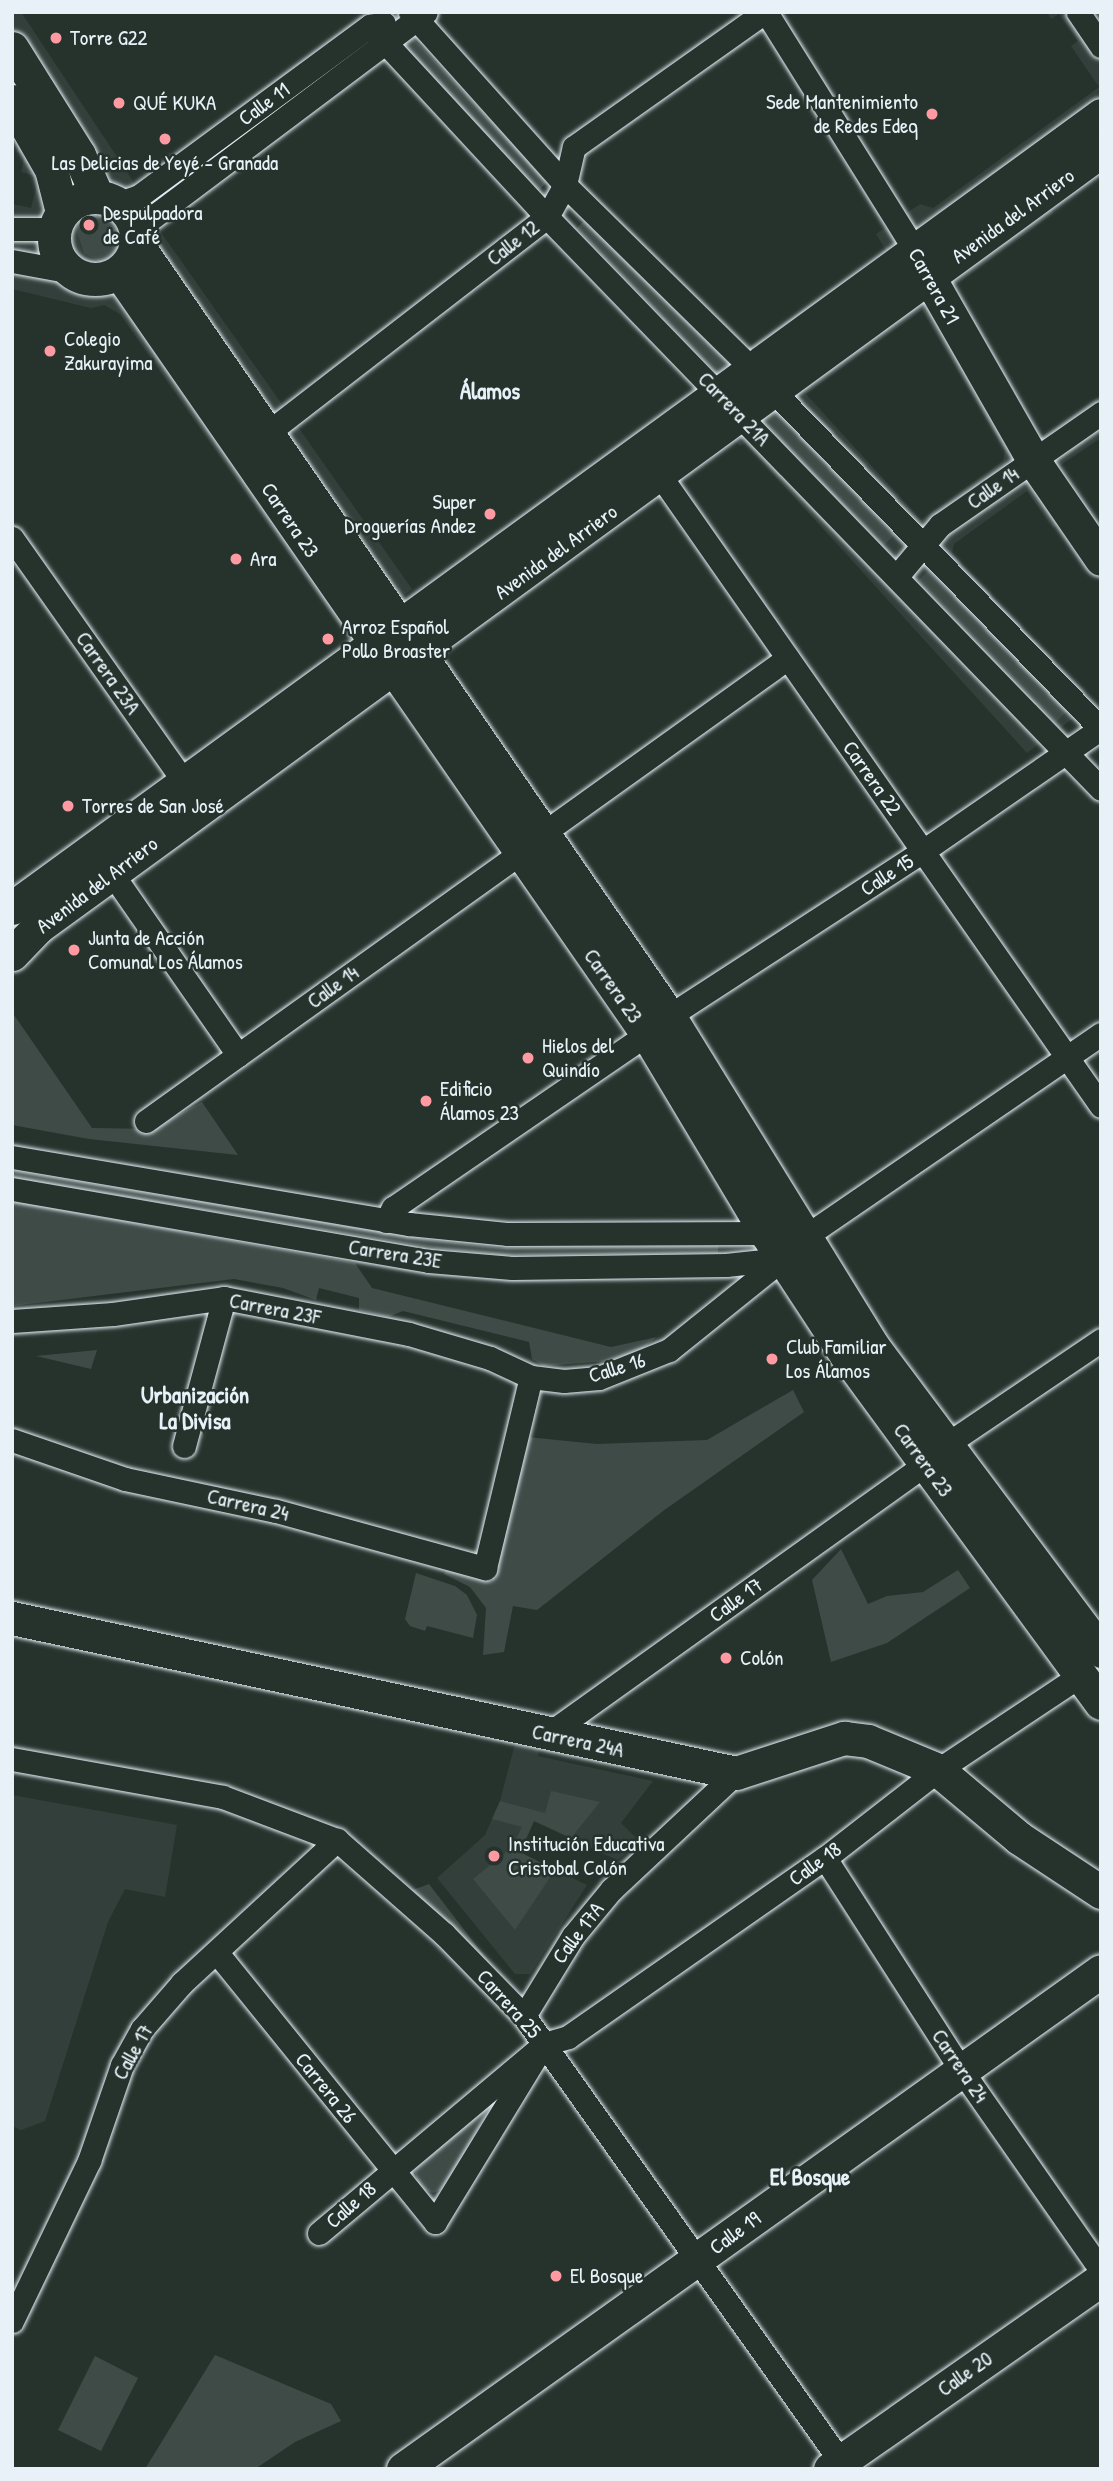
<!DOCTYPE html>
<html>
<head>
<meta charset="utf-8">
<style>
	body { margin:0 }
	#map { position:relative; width:1113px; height:2481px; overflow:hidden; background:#26332d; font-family:"Patrick Hand",sans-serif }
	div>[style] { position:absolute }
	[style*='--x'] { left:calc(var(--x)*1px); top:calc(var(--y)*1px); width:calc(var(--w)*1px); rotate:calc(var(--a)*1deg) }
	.built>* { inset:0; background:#333f3a }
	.green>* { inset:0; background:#3e4b47 }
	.roads { filter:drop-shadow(0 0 2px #e8f1f8) drop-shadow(0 0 2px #e8f1f8) }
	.street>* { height:23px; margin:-11.5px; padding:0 11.5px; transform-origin:11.5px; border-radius:11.5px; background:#26332d }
	.secondary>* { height:33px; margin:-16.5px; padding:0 16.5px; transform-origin:16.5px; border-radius:16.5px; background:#26332d }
	.secondary>.ring { margin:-16.5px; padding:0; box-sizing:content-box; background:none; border:33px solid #26332d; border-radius:50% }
	.dots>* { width:19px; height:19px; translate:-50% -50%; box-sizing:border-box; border:4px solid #26332d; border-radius:50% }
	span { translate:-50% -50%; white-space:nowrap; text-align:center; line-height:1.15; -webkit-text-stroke:5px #26332d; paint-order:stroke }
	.poi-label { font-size:21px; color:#e8f1f8 }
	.left { translate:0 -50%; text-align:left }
	.right { translate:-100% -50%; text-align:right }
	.street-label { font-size:21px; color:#e8f1f8 }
	.neighbourhood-label { font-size:23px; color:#e8f1f8; font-weight:700 }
	.frame { position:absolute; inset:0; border:14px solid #e8f1f8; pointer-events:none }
</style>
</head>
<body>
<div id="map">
	<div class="built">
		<div style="clip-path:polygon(12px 12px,21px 12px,131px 178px,160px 231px,412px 589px,348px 639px,120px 314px,104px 305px,91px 308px,12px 289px,12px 204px,31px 208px,39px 177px,21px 172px,25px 155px,17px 152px,20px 140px,12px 138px)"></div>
		<div style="clip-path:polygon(evenodd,1047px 12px,1101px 12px,1101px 166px,1047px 205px,1054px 213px,953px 287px,1040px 438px,1101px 395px,1101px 438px,1055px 469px,1082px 510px,1053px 528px,1027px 491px,954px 544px,952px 553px,1092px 704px,1027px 753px,745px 443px,740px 446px,690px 389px,714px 371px,723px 380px,734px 369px,727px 362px,887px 252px,876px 234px,920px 204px,933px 208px,1099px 87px,1071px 46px,1078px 41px,1059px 14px,1051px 19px,1047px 12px,922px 310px,1005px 451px,1003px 461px,921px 520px,806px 394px,922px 310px)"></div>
		<div style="clip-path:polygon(515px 1744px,539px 1749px,538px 1756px,653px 1781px,621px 1823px,641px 1843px,617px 1860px,534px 1821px,520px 1853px,587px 1885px,530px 1974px,515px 1974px,437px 1878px,485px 1835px,500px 1801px)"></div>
		<div style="clip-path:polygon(12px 1795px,177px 1825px,165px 1897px,125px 1889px,108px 1922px,45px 2121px,21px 2130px,12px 2126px)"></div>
	</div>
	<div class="green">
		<div style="clip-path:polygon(406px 31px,548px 181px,537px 192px,394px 42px)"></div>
		<div style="clip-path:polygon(83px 214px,99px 217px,116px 229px,120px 243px,116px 255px,100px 262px,84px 253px,76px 229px)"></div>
		<div style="clip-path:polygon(588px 217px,734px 369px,723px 380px,577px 228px)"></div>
		<div style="clip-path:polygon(773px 408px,895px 534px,883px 546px,761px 419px)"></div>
		<div style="clip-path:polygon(930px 569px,1067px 711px,1056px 722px,919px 580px)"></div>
		<div style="clip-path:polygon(12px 1012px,92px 1128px,153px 1129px,202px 1102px,238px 1155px,89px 1139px,12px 1125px)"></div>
		<div style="clip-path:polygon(15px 1171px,437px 1241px,502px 1248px,718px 1246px,718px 1253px,502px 1255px,436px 1248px,13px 1178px)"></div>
		<div style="clip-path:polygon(12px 1201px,355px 1263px,372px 1288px,611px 1347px,657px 1337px,636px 1354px,619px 1360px,544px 1366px,532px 1359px,529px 1342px,403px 1311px,388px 1317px,359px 1310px,359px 1298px,319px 1288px,316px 1300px,283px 1288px,234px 1279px,12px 1306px)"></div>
		<div style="clip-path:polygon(97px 1350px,91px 1369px,36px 1356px)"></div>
		<div style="clip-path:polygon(793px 1390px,804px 1412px,663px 1511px,537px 1610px,513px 1606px,504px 1652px,483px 1655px,486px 1608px,470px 1587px,444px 1574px,446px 1570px,492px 1582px,527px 1437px,597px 1444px,707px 1440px)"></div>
		<div style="clip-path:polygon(841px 1549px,868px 1604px,887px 1596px,923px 1592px,958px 1570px,970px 1588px,887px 1643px,831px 1662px,812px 1580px)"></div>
		<div style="clip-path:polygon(416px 1573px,455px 1586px,467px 1595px,477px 1615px,473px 1638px,427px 1626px,425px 1631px,410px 1626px,405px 1619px)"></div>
		<div style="clip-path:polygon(551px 1791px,600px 1802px,571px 1838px,534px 1821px,520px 1852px,555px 1870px,515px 1930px,473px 1879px,512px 1847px,522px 1827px,492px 1819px,500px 1801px,545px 1813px)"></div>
		<div style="clip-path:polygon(429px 1884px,495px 1970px,410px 1891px)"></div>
		<div style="clip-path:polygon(492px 2102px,447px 2187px,433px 2193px,419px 2188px,414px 2167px)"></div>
		<div style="clip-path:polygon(215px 2355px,331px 2404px,341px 2421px,295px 2442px,255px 2469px,145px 2469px)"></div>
		<div style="clip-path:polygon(95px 2356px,138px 2378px,101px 2451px,58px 2430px)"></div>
	</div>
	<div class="roads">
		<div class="street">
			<div style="--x:410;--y:12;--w:232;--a:48.1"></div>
			<div style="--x:565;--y:185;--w:264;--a:44.5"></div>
			<div style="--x:753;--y:370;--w:500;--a:45.9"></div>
			<div style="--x:766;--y:12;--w:283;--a:58"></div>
			<div style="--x:1078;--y:12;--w:41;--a:55.9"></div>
			<div style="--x:370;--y:26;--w:260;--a:47.2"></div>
			<div style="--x:547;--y:217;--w:796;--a:45.92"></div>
			<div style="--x:119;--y:203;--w:21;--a:-19"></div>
			<div style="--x:139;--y:196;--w:287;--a:-36.4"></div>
			<div style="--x:370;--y:26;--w:14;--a:-12"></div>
			<div style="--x:12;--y:229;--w:43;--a:0"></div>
			<div style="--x:137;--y:229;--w:361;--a:-36.9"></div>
			<div style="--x:12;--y:261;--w:61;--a:10.4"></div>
			<div style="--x:266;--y:434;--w:355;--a:-37.7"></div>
			<div style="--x:547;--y:217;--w:37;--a:-61"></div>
			<div style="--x:565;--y:185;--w:39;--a:-77"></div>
			<div style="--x:574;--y:147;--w:234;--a:-35.3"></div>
			<div style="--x:652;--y:464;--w:783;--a:55.03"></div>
			<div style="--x:12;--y:538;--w:314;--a:54.8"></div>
			<div style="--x:897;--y:576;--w:67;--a:-49.9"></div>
			<div style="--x:940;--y:525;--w:196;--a:-34.8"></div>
			<div style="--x:542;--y:834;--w:302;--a:-35.6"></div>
			<div style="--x:104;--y:862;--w:235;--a:55.2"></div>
			<div style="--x:669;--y:1016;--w:303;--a:-33"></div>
			<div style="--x:923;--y:851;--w:216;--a:-34.6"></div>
			<div style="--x:146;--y:1121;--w:461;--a:-35.6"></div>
			<div style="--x:12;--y:1157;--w:403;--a:9.6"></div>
			<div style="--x:409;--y:1224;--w:100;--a:5.8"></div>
			<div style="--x:508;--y:1234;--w:258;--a:-0.2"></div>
			<div style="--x:12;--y:1189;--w:423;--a:9.8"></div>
			<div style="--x:429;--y:1261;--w:84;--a:4.8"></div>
			<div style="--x:513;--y:1268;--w:213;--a:-0.8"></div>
			<div style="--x:726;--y:1265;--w:56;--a:-6.1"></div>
			<div style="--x:386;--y:1221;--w:15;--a:-62"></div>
			<div style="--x:393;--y:1208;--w:308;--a:-34.4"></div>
			<div style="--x:803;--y:1238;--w:361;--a:-34.4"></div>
			<div style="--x:12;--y:1321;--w:101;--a:-4"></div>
			<div style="--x:113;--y:1314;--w:112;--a:-8.2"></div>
			<div style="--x:224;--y:1298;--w:188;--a:11"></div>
			<div style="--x:409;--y:1334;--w:84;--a:16.5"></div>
			<div style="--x:490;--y:1358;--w:45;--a:24.9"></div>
			<div style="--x:531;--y:1377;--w:33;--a:7"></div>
			<div style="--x:564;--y:1381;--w:35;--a:-5"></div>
			<div style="--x:599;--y:1378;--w:75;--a:-21.8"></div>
			<div style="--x:669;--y:1350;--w:145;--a:-38.8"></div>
			<div style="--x:12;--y:1440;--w:120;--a:19"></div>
			<div style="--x:125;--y:1479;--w:154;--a:12"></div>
			<div style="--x:276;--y:1511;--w:217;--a:15.3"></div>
			<div style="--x:485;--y:1568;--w:196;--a:-76.5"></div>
			<div style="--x:947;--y:1444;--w:186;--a:-34"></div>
			<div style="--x:184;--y:1446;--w:153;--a:-74.9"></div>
			<div style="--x:547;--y:1735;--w:466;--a:-35.6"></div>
			<div style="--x:12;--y:1759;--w:214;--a:10.2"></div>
			<div style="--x:223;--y:1797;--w:122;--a:20.7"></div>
			<div style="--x:337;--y:1840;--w:142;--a:41.3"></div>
			<div style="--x:444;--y:1934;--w:115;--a:45.7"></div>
			<div style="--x:524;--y:2016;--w:556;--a:54.59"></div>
			<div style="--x:825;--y:1858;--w:253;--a:57.3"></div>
			<div style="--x:962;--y:2071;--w:243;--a:55.1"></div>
			<div style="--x:218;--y:1954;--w:345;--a:51"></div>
			<div style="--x:435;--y:2222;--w:192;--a:-58.6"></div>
			<div style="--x:524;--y:2016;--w:94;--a:-58.5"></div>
			<div style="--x:573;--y:1936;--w:60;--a:-50.4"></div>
			<div style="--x:611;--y:1890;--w:171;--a:-43.1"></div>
			<div style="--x:319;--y:2233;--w:294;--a:-40"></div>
			<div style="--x:544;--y:2044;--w:25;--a:-16"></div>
			<div style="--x:568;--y:2037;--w:313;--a:-34.9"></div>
			<div style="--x:825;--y:1858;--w:143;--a:-37.9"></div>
			<div style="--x:938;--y:1770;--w:172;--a:-33.6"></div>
			<div style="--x:12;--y:2321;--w:178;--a:-64.3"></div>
			<div style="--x:89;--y:2161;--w:102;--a:-71"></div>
			<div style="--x:122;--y:2065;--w:41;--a:-60.9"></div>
			<div style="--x:142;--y:2029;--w:61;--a:-49"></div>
			<div style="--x:182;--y:1983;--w:211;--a:-42.7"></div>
		</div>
		<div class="secondary">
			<div style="--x:12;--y:48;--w:126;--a:57.9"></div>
			<div style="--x:79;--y:155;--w:45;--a:66.3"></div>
			<div style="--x:12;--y:101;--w:78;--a:60.2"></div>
			<div style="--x:51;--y:169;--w:44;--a:75.7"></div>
			<div class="ring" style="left:54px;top:197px;width:49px;height:49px"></div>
			<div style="--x:136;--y:243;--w:939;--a:55.41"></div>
			<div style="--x:669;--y:1016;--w:387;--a:58.3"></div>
			<div style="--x:872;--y:1345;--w:382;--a:53.2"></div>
			<div style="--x:918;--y:258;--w:232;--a:60.3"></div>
			<div style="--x:1033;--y:460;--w:120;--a:55.5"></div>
			<div style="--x:119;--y:272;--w:927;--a:55.28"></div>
			<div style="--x:647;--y:1034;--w:232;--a:59.1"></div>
			<div style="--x:766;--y:1233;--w:146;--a:56.7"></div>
			<div style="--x:846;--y:1355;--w:431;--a:53.8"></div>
			<div style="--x:12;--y:908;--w:1347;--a:-36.06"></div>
			<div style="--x:12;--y:954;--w:37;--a:-46"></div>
			<div style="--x:38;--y:927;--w:92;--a:-36.1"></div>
			<div style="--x:112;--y:873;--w:1225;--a:-36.13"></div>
			<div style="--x:12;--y:1618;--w:740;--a:12.08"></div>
			<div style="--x:736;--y:1773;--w:114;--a:-18"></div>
			<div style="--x:844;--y:1738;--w:24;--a:7"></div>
			<div style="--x:868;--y:1741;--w:76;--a:22.5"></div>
			<div style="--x:938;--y:1770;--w:106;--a:40"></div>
			<div style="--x:1019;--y:1838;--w:98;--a:33.4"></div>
			<div style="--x:403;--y:2469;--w:857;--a:-35.51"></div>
			<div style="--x:830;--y:2469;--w:331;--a:-35"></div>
		</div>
	</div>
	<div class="dots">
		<div style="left:56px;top:38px;background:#ff9aa2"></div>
		<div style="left:119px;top:103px;background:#ff9aa2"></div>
		<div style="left:932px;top:114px;background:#ff9aa2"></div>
		<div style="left:165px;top:139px;background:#ff9aa2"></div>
		<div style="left:89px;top:225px;background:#ff9aa2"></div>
		<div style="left:50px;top:351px;background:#ff9aa2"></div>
		<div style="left:490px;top:514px;background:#ff9aa2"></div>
		<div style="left:236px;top:559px;background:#ff9aa2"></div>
		<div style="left:328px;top:639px;background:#ff9aa2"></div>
		<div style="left:68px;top:806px;background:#ff9aa2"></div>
		<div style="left:74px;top:950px;background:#ff9aa2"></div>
		<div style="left:528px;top:1058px;background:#ff9aa2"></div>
		<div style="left:426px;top:1101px;background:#ff9aa2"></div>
		<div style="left:772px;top:1359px;background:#ff9aa2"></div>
		<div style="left:726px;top:1658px;background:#ff9aa2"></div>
		<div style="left:494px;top:1856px;background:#ff9aa2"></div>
		<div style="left:556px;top:2276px;background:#ff9aa2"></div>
	</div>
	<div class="poi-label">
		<span class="left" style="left:70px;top:38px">Torre G22</span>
		<span class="right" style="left:918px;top:114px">Sede Mantenimiento<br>de Redes Edeq</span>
		<span class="left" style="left:133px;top:103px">QUÉ KUKA</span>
		<span style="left:165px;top:163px">Las Delicias de Yeyé - Granada</span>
		<span class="left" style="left:103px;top:225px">Despulpadora<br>de Café</span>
		<span class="left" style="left:64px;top:351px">Colegio<br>Zakurayima</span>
		<span class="right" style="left:476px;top:514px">Super<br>Droguerías Andez</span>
		<span class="left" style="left:250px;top:559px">Ara</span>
		<span class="left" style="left:342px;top:639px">Arroz Español<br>Pollo Broaster</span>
		<span class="left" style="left:82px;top:806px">Torres de San José</span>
		<span class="left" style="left:88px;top:950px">Junta de Acción<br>Comunal Los Álamos</span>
		<span class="left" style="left:542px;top:1058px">Hielos del<br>Quindío</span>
		<span class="left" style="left:440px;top:1101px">Edificio<br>Álamos 23</span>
		<span class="left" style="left:786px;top:1359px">Club Familiar<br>Los Álamos</span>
		<span class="left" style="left:740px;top:1658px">Colón</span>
		<span class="left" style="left:508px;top:1856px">Institución Educativa<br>Cristobal Colón</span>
		<span class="left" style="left:570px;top:2276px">El Bosque</span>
	</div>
	<div class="street-label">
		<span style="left:264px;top:104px;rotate:-36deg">Calle 11</span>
		<span style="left:1013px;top:216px;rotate:-36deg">Avenida del Arriero</span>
		<span style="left:513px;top:243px;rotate:-38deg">Calle 12</span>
		<span style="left:934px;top:286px;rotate:61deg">Carrera 21</span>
		<span style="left:734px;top:409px;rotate:46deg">Carrera 21A</span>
		<span style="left:993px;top:488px;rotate:-35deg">Calle 14</span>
		<span style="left:290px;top:520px;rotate:56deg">Carrera 23</span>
		<span style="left:556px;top:552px;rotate:-36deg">Avenida del Arriero</span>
		<span style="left:108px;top:673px;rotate:55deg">Carrera 23A</span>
		<span style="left:872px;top:778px;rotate:55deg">Carrera 22</span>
		<span style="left:887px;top:875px;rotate:-33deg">Calle 15</span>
		<span style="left:97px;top:885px;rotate:-37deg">Avenida del Arriero</span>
		<span style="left:613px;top:986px;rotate:55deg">Carrera 23</span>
		<span style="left:333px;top:987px;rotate:-36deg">Calle 14</span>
		<span style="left:395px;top:1254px;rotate:9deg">Carrera 23E</span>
		<span style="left:275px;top:1309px;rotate:11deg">Carrera 23F</span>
		<span style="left:617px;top:1368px;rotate:-17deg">Calle 16</span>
		<span style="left:923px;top:1460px;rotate:54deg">Carrera 23</span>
		<span style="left:248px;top:1505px;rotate:13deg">Carrera 24</span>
		<span style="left:736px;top:1600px;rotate:-36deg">Calle 17</span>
		<span style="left:578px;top:1741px;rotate:12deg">Carrera 24A</span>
		<span style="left:815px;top:1864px;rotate:-36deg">Calle 18</span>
		<span style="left:578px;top:1933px;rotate:-53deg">Calle 17A</span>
		<span style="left:509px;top:2004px;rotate:48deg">Carrera 25</span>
		<span style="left:133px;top:2052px;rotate:-61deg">Calle 17</span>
		<span style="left:960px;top:2066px;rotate:56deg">Carrera 24</span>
		<span style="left:326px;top:2088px;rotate:51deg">Carrera 26</span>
		<span style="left:351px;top:2205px;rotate:-41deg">Calle 18</span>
		<span style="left:735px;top:2233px;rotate:-36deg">Calle 19</span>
		<span style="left:965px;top:2374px;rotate:-35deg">Calle 20</span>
	</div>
	<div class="neighbourhood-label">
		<span style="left:490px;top:391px">Álamos</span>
		<span style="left:195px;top:1408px">Urbanización<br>La Divisa</span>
		<span style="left:810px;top:2177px">El Bosque</span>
	</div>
	<div class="frame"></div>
</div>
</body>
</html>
